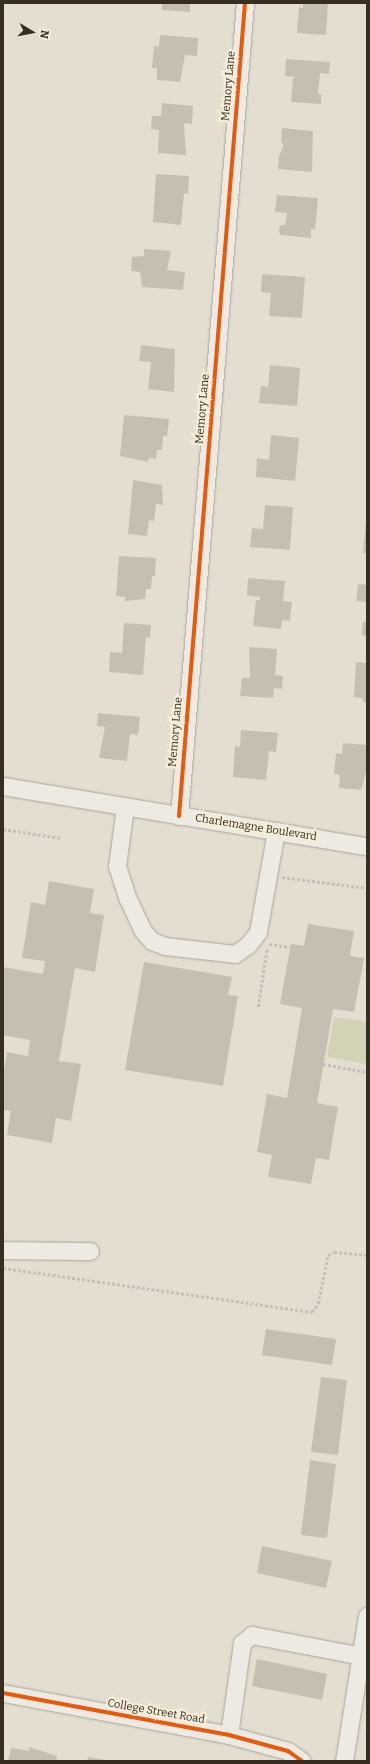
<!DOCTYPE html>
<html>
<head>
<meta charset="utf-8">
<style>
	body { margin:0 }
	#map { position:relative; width:370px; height:1764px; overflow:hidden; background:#e4ded1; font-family:Bitter,serif }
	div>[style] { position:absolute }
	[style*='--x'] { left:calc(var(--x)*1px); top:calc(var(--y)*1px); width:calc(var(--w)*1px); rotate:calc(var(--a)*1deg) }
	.green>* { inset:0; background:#d2d3b4 }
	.building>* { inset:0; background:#c7beb2 }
	.path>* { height:2.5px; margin-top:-1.25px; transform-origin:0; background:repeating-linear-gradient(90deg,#c5c1b8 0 3px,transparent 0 5px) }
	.roads { filter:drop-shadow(0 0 1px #aaa499) drop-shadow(0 0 1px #aaa499) }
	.minor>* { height:17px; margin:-8.5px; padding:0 8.5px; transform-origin:8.5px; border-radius:8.5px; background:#eceae2 }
	.cycleway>* { height:4px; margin:-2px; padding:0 2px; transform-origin:2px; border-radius:2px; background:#e8590c }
	span { translate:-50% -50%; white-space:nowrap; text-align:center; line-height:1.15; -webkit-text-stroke:4px #f4edd8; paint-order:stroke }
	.street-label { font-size:11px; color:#382d21 }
	.frame { position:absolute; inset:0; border:4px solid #382d21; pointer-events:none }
	.north { position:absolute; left:12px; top:12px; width:40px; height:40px; -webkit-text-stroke:3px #f4edd8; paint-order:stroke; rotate:100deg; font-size:11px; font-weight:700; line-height:16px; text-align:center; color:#382d21 }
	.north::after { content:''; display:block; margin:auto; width:14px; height:18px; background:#382d21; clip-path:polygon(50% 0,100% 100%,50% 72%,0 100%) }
</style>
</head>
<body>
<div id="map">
	<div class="green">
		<div style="clip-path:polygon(334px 1017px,367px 1022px,367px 1064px,327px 1057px)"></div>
	</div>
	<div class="building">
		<div style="clip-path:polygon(162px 3px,190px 3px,190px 12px,162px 10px)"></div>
		<div style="clip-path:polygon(303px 3px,328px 3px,326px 35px,297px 33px,299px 7px,303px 8px)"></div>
		<div style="clip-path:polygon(160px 35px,198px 38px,197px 56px,185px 55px,180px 82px,157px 80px,157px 68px,152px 68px,154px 46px,159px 47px)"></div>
		<div style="clip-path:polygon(286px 59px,330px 62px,329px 74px,320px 73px,318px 94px,321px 94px,321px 104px,291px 102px,293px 78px,297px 77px,285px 76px)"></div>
		<div style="clip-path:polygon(162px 103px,193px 106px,192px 124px,184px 123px,186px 155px,158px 153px,159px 130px,151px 129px,152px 116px,161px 116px)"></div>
		<div style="clip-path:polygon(282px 128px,313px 131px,312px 172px,278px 169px,279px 156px,283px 148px,283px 143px,281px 143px)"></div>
		<div style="clip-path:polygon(156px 174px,189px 176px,188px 194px,184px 193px,181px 225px,153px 222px)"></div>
		<div style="clip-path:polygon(277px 195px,318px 198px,315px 229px,311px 229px,311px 238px,280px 235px,279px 228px,281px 225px,285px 225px,287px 213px,275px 212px)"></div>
		<div style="clip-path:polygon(144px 249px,171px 251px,167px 270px,185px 272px,183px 290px,142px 287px,140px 272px,131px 271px,132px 257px,144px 256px)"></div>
		<div style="clip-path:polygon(262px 274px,305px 277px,302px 318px,269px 316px,271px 293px,261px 292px)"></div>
		<div style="clip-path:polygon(141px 345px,175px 349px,174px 392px,148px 389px,151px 362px,139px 361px)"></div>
		<div style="clip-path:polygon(270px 365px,300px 368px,297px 406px,259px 403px,261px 386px,268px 387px)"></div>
		<div style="clip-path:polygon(124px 415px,169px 419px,167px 436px,163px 436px,162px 450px,157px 450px,156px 459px,149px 458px,148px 462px,120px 456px)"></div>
		<div style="clip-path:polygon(271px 435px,299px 438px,295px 481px,256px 477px,257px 458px,269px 460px)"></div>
		<div style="clip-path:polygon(133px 480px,162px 485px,163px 505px,156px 504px,154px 521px,149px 520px,147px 536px,128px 534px)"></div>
		<div style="clip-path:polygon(265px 505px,293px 507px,290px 550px,250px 547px,252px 528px,263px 529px)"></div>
		<div style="clip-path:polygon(366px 521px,367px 521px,367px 553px,363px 553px)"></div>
		<div style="clip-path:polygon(119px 556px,156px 558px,155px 576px,152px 576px,151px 589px,146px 589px,145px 599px,125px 601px,125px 597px,116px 596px)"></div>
		<div style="clip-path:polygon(248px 578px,285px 581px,283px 601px,292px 602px,290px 621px,282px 620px,281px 629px,253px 626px,256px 600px,260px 600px,260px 597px,247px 595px)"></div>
		<div style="clip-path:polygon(358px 584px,367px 585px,367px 602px,356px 601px)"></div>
		<div style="clip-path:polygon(363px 622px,367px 622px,367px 636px,362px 635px)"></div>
		<div style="clip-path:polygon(124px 623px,151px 625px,150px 638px,146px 637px,143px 675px,109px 672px,110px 652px,122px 653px)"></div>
		<div style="clip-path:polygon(249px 647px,277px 649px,275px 675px,283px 676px,282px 689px,274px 688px,273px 698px,240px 696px,242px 678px,250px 678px)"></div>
		<div style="clip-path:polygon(356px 662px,367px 663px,367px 703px,363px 702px,363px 698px,354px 697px)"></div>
		<div style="clip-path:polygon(98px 713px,140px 717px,138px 735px,130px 734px,127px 761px,99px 758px,105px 727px,97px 726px)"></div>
		<div style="clip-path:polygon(241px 730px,278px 733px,276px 752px,269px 751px,266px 780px,233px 777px,235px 746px,240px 747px)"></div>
		<div style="clip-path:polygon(343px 743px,367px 745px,366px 772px,361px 790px,339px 788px,340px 775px,334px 774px,336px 753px,342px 754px)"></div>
		<div style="clip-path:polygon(49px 881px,94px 889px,90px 913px,104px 915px,95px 972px,75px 968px,59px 1061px,81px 1064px,71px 1121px,56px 1118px,52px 1143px,7px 1135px,11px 1111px,3px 1110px,3px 1077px,7px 1052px,28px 1056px,30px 1040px,3px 1035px,3px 967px,43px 974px,45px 961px,22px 958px,31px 902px,45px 905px)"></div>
		<div style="clip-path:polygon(308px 924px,354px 931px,350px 956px,364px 958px,354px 1012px,333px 1009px,317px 1103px,338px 1107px,329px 1160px,316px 1158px,311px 1184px,268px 1177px,272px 1155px,257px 1152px,267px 1094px,287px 1098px,302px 1008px,280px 1004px,291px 944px,304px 946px)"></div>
		<div style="clip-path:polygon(144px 962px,232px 977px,228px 995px,238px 996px,223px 1086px,125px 1070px)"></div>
		<div style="clip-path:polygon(266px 1329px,336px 1339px,332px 1365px,262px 1355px)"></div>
		<div style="clip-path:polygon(321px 1377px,347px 1380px,338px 1455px,311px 1452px)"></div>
		<div style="clip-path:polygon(310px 1460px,336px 1464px,327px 1538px,301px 1535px)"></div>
		<div style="clip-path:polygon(262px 1546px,332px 1561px,326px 1588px,257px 1573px)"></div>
		<div style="clip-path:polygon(257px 1659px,327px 1674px,322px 1700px,252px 1686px)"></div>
		<div style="clip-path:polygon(29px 1747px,57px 1756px,56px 1761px,8px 1761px,11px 1748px,29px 1751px)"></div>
		<div style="clip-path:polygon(88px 1757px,105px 1760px,105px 1761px,87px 1761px)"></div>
	</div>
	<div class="path">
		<div style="--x:3;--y:829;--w:59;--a:8.8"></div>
		<div style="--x:282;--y:877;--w:86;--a:7.4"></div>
		<div style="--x:269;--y:944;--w:21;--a:8"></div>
		<div style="--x:258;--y:1007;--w:60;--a:-81.3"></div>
		<div style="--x:323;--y:1064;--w:45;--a:10.3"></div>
		<div style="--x:3;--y:1268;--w:312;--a:8.1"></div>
		<div style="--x:312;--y:1312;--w:10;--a:-53"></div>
		<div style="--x:318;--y:1304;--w:50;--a:-78.5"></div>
		<div style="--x:328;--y:1255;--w:7;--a:-27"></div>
		<div style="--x:334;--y:1252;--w:33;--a:5"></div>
	</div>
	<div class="roads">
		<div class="minor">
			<div style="--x:3;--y:786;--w:369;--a:9.4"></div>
			<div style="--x:125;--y:807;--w:60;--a:97.7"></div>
			<div style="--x:117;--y:866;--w:35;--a:72"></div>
			<div style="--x:128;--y:899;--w:35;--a:65"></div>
			<div style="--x:143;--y:931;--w:13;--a:48"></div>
			<div style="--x:152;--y:941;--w:14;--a:21"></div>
			<div style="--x:165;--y:946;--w:70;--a:6.5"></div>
			<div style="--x:235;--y:954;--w:16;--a:-35"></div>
			<div style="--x:248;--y:945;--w:16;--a:-52"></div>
			<div style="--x:258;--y:932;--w:103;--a:-79.9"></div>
			<div style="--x:179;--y:816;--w:816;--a:-85.36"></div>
			<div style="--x:3;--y:1250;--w:87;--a:0.7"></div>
			<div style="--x:3;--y:1693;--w:230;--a:10.5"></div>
			<div style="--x:229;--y:1735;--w:61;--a:15.2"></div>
			<div style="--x:288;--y:1751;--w:17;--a:36"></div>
			<div style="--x:229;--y:1735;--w:93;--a:-82"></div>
			<div style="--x:242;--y:1643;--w:13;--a:-39"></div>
			<div style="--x:252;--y:1635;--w:112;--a:10.8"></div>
			<div style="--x:344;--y:1761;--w:147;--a:-81"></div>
		</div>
	</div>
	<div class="cycleway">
		<div style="--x:179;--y:816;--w:816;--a:-85.36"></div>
		<div style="--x:3;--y:1693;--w:230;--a:10.5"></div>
		<div style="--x:229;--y:1735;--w:61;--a:15.2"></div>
		<div style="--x:288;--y:1751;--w:17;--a:36"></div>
	</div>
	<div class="street-label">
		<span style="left:229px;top:86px;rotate:-85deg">Memory Lane</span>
		<span style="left:203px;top:409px;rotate:-85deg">Memory Lane</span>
		<span style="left:176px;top:732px;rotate:-85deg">Memory Lane</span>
		<span style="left:256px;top:828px;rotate:9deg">Charlemagne Boulevard</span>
		<span style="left:156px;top:1712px;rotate:10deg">College Street Road</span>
	</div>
	<div class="frame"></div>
	<div class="north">N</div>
</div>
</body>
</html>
